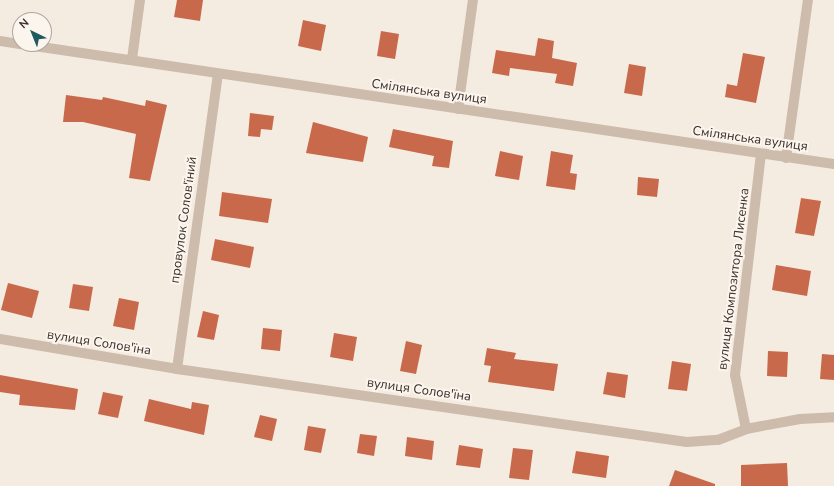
<!DOCTYPE html>
<html>
<head>
<meta charset="utf-8">
<style>
	body { margin:0 }
	#map { position:relative; width:834px; height:486px; overflow:hidden; background:#f4ebe1; font-family:"Nunito Sans",sans-serif }
	div>[style] { position:absolute }
	[style*='--x'] { left:calc(var(--x)*1px); top:calc(var(--y)*1px); width:calc(var(--w)*1px); rotate:calc(var(--a)*1deg) }
	.building>* { inset:0; background:#c8694b }
	.minor>* { height:10px; margin:-5px; padding:0 5px; transform-origin:5px; border-radius:5px; background:#cdbbac }
	span { translate:-50% -50%; white-space:nowrap; text-align:center; line-height:1.15; -webkit-text-stroke:4px #fbf5ee; paint-order:stroke }
	.street-label { font-size:13px; color:#3b302b }
	.north { position:absolute; left:12px; top:12px; width:40px; height:40px; box-sizing:border-box; background:#fbf5ee; border:1px solid #aea6a0; border-radius:50%; rotate:317deg; font-size:11px; font-weight:700; line-height:16px; text-align:center; color:#3b302b }
	.north::after { content:''; display:block; margin:auto; width:14px; height:18px; background:#1f5a5e; clip-path:polygon(50% 0,100% 100%,50% 72%,0 100%) }
</style>
</head>
<body>
<div id="map">
	<div class="building">
		<div style="clip-path:polygon(177px 0,203px 0,200px 21px,174px 17px)"></div>
		<div style="clip-path:polygon(303px 20px,326px 25px,321px 51px,298px 46px)"></div>
		<div style="clip-path:polygon(381px 31px,399px 34px,395px 59px,377px 56px)"></div>
		<div style="clip-path:polygon(538px 38px,554px 41px,552px 58px,577px 63px,573px 86px,555px 83px,557px 74px,510px 68px,509px 76px,492px 73px,496px 50px,535px 56px)"></div>
		<div style="clip-path:polygon(743px 53px,765px 57px,756px 103px,725px 97px,727px 84px,737px 86px)"></div>
		<div style="clip-path:polygon(629px 64px,646px 67px,642px 96px,624px 93px)"></div>
		<div style="clip-path:polygon(66px 95px,102px 100px,103px 97px,145px 106px,146px 100px,167px 105px,150px 181px,129px 178px,136px 134px,83px 122px,63px 122px)"></div>
		<div style="clip-path:polygon(250px 113px,274px 116px,272px 130px,261px 129px,260px 137px,248px 136px)"></div>
		<div style="clip-path:polygon(313px 122px,368px 137px,363px 162px,306px 153px)"></div>
		<div style="clip-path:polygon(393px 129px,453px 141px,449px 168px,432px 166px,434px 156px,389px 147px)"></div>
		<div style="clip-path:polygon(500px 151px,523px 156px,519px 180px,495px 176px)"></div>
		<div style="clip-path:polygon(551px 151px,573px 155px,570px 173px,577px 174px,575px 190px,546px 186px)"></div>
		<div style="clip-path:polygon(638px 177px,659px 179px,657px 197px,637px 195px)"></div>
		<div style="clip-path:polygon(222px 192px,272px 199px,268px 223px,219px 216px)"></div>
		<div style="clip-path:polygon(801px 198px,821px 201px,814px 236px,795px 233px)"></div>
		<div style="clip-path:polygon(215px 239px,254px 247px,250px 268px,211px 260px)"></div>
		<div style="clip-path:polygon(776px 265px,811px 271px,807px 296px,772px 290px)"></div>
		<div style="clip-path:polygon(8px 283px,39px 291px,32px 318px,1px 310px)"></div>
		<div style="clip-path:polygon(73px 284px,93px 287px,89px 311px,69px 308px)"></div>
		<div style="clip-path:polygon(119px 298px,139px 302px,134px 330px,113px 326px)"></div>
		<div style="clip-path:polygon(203px 311px,219px 315px,214px 340px,197px 337px)"></div>
		<div style="clip-path:polygon(263px 328px,282px 330px,280px 351px,261px 349px)"></div>
		<div style="clip-path:polygon(334px 333px,357px 337px,353px 361px,330px 357px)"></div>
		<div style="clip-path:polygon(406px 341px,422px 345px,416px 374px,400px 371px)"></div>
		<div style="clip-path:polygon(487px 348px,516px 353px,514px 359px,558px 364px,554px 391px,488px 382px,491px 366px,484px 365px)"></div>
		<div style="clip-path:polygon(768px 351px,788px 352px,787px 377px,767px 376px)"></div>
		<div style="clip-path:polygon(822px 354px,834px 355px,834px 380px,820px 379px)"></div>
		<div style="clip-path:polygon(672px 361px,691px 364px,687px 391px,668px 389px)"></div>
		<div style="clip-path:polygon(607px 372px,628px 375px,625px 398px,603px 394px)"></div>
		<div style="clip-path:polygon(0 375px,78px 389px,75px 410px,19px 405px,20px 395px,0 392px)"></div>
		<div style="clip-path:polygon(103px 392px,123px 396px,118px 418px,98px 414px)"></div>
		<div style="clip-path:polygon(149px 399px,191px 409px,192px 402px,209px 405px,204px 435px,144px 421px)"></div>
		<div style="clip-path:polygon(260px 415px,277px 419px,272px 441px,254px 437px)"></div>
		<div style="clip-path:polygon(308px 426px,326px 429px,321px 453px,304px 450px)"></div>
		<div style="clip-path:polygon(360px 434px,377px 436px,374px 456px,357px 453px)"></div>
		<div style="clip-path:polygon(407px 437px,434px 441px,432px 460px,405px 456px)"></div>
		<div style="clip-path:polygon(459px 445px,483px 449px,480px 468px,456px 465px)"></div>
		<div style="clip-path:polygon(513px 448px,533px 450px,529px 480px,509px 478px)"></div>
		<div style="clip-path:polygon(576px 451px,609px 456px,606px 478px,572px 473px)"></div>
		<div style="clip-path:polygon(787px 463px,788px 486px,741px 486px,741px 465px)"></div>
		<div style="clip-path:polygon(675px 470px,715px 484px,715px 486px,669px 486px)"></div>
	</div>
	<div class="minor">
		<div style="--x:0;--y:41;--w:20;--a:9"></div>
		<div style="--x:21;--y:44;--w:822;--a:8.4"></div>
		<div style="--x:132;--y:59;--w:60;--a:-82.3"></div>
		<div style="--x:458;--y:109;--w:110;--a:-82.2"></div>
		<div style="--x:786;--y:158;--w:160;--a:-82.1"></div>
		<div style="--x:0;--y:339;--w:180;--a:9.6"></div>
		<div style="--x:177;--y:369;--w:515;--a:8.15"></div>
		<div style="--x:687;--y:442;--w:31;--a:-4"></div>
		<div style="--x:718;--y:440;--w:30;--a:-21"></div>
		<div style="--x:746;--y:429;--w:55;--a:-10.5"></div>
		<div style="--x:800;--y:419;--w:34;--a:-3"></div>
		<div style="--x:177;--y:369;--w:297;--a:-82.1"></div>
		<div style="--x:746;--y:429;--w:55;--a:-101.5"></div>
		<div style="--x:735;--y:375;--w:222;--a:-83.3"></div>
	</div>
	<div class="street-label">
		<span style="left:429px;top:92px;rotate:8deg">Смілянська вулиця</span>
		<span style="left:750px;top:139px;rotate:8deg">Смілянська вулиця</span>
		<span style="left:184px;top:220px;rotate:-82deg">провулок Солов'їний</span>
		<span style="left:734px;top:279px;rotate:-83deg">вулиця Композитора Лисенка</span>
		<span style="left:99px;top:343px;rotate:9deg">вулиця Солов'їна</span>
		<span style="left:419px;top:390px;rotate:8deg">вулиця Солов'їна</span>
	</div>
	<div class="north">N</div>
</div>
</body>
</html>
